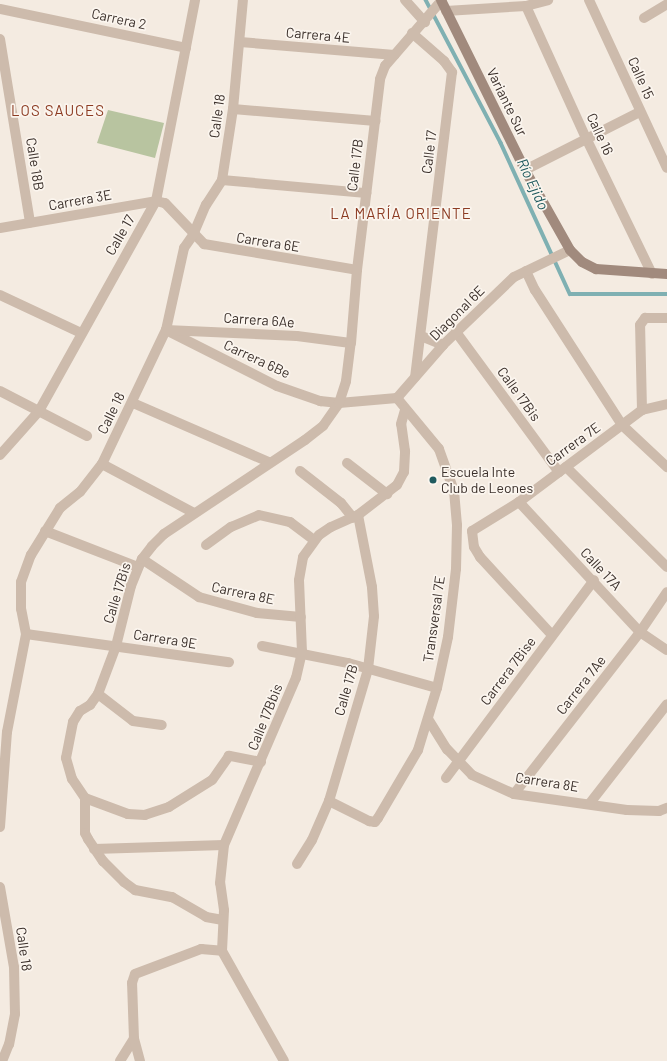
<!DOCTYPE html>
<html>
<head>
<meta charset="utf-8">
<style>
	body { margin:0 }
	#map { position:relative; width:667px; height:1061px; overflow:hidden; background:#f4ebe1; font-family:Barlow,sans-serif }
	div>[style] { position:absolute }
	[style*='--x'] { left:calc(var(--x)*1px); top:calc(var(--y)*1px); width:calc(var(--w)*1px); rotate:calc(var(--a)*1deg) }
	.green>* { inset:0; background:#b8c4a0 }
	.stream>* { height:3.5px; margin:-1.75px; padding:0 1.75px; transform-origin:1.75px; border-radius:1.75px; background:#7fb0b2 }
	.street>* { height:10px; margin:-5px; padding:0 5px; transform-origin:5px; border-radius:5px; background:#cdbbac }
	.secondary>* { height:10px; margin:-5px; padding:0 5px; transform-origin:5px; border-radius:5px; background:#a18a7d }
	.dots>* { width:11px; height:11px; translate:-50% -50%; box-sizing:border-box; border:2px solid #fbf5ee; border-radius:50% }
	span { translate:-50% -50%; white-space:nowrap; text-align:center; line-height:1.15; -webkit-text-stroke:3.5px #fbf5ee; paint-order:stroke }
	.street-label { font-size:14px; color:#3b302b }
	.poi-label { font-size:14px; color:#3b302b }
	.left { translate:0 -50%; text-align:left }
	.neighbourhood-label { font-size:15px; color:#8c3b22; letter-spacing:1px }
	.water-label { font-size:15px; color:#1f5a5e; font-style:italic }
</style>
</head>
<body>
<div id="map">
	<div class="green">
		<div style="clip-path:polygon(108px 110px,164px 123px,155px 158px,97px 143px)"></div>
	</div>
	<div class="stream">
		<div style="--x:426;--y:0;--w:161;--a:62.3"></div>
		<div style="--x:501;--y:143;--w:166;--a:65.4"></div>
		<div style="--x:570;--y:294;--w:97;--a:0"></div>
	</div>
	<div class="street">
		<div style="--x:405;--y:0;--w:30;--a:48"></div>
		<div style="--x:589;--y:0;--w:185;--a:65.1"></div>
		<div style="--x:526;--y:6;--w:145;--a:65.6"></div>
		<div style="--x:586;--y:138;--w:151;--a:64.1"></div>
		<div style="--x:0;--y:9;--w:190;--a:11.8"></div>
		<div style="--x:446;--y:11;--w:80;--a:-3.6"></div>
		<div style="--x:526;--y:6;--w:23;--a:-15"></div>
		<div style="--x:644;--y:18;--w:27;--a:-31"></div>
		<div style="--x:412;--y:33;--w:43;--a:41.2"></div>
		<div style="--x:444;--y:61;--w:14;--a:54"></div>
		<div style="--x:452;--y:72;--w:307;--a:96.9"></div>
		<div style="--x:0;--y:39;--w:186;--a:80.7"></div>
		<div style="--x:240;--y:42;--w:155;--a:4.8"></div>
		<div style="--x:233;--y:109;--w:143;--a:4.8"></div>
		<div style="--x:525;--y:170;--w:129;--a:-26.8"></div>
		<div style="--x:222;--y:180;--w:145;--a:5.2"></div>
		<div style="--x:0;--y:228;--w:158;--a:-9.8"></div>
		<div style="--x:156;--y:201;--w:9;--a:13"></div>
		<div style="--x:165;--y:203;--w:57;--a:46.4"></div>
		<div style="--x:204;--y:244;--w:155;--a:9.6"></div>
		<div style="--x:526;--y:271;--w:21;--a:65"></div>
		<div style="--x:535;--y:290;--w:161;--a:57.2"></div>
		<div style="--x:622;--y:425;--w:62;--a:43"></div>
		<div style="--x:0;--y:295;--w:89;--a:25.1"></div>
		<div style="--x:166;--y:330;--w:124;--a:26.8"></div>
		<div style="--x:277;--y:386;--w:46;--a:19.2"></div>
		<div style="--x:320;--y:401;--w:19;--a:6"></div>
		<div style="--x:339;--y:403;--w:58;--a:-4.9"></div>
		<div style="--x:166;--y:330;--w:131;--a:2.6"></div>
		<div style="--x:297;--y:336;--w:54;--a:7.4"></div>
		<div style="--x:456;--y:332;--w:174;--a:53.7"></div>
		<div style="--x:421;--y:336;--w:24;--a:22"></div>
		<div style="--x:0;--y:391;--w:98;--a:27.3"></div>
		<div style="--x:397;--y:398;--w:70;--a:-49"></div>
		<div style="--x:443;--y:345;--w:98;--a:-43.8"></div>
		<div style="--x:514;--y:277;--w:62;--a:-25.7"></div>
		<div style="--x:133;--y:403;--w:148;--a:23.5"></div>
		<div style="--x:642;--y:410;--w:85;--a:-91.3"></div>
		<div style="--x:640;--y:325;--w:9;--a:-54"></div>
		<div style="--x:645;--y:318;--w:22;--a:0"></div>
		<div style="--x:0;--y:455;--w:59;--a:-48.4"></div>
		<div style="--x:39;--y:411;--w:240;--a:-60.9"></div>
		<div style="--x:156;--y:201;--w:205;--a:-79"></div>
		<div style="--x:347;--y:463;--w:51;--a:37.8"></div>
		<div style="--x:102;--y:464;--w:104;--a:28"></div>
		<div style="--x:566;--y:467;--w:142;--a:44.7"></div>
		<div style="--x:300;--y:471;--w:52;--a:38"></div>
		<div style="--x:341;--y:503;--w:19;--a:51"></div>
		<div style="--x:519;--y:502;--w:178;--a:47.1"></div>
		<div style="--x:640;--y:632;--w:32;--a:34"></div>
		<div style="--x:45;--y:531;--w:100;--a:21.2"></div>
		<div style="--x:472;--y:531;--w:55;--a:-31.7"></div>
		<div style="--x:519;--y:502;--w:154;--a:-36.8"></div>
		<div style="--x:642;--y:410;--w:26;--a:-13"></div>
		<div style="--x:472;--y:531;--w:16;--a:83"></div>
		<div style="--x:474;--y:547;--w:12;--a:59"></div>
		<div style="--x:480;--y:557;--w:106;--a:47.3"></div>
		<div style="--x:206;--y:545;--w:31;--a:-36"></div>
		<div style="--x:231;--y:527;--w:30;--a:-23"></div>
		<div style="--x:259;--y:515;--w:32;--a:13"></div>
		<div style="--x:290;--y:522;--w:30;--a:37"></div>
		<div style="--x:142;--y:559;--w:69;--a:33.7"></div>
		<div style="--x:199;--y:597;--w:60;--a:15.4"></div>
		<div style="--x:257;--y:613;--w:44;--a:5.2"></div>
		<div style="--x:26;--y:634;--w:205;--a:7.9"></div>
		<div style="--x:262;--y:646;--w:88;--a:11.2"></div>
		<div style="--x:348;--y:663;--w:92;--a:15.7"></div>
		<div style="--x:98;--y:694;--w:44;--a:37.6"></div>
		<div style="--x:133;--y:721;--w:29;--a:8"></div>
		<div style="--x:428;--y:719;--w:36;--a:58"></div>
		<div style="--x:447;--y:749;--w:36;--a:46"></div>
		<div style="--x:472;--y:775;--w:46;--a:24.3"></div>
		<div style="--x:514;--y:794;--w:114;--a:8.1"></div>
		<div style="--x:627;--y:810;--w:32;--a:2"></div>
		<div style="--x:659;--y:811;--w:9;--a:-21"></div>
		<div style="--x:261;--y:762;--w:33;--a:-169"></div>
		<div style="--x:229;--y:756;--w:29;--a:125"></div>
		<div style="--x:212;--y:780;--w:51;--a:147.9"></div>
		<div style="--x:169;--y:807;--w:25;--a:162"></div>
		<div style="--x:145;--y:815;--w:17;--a:-177"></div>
		<div style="--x:128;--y:814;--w:46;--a:-159.6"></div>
		<div style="--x:85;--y:798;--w:23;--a:-124"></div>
		<div style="--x:72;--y:779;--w:22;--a:-106"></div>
		<div style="--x:66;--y:758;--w:37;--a:-79"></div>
		<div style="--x:73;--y:722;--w:13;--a:-58"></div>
		<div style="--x:80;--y:711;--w:12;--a:-31"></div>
		<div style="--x:90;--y:705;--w:14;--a:-54"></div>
		<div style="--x:98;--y:694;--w:51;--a:-69.4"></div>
		<div style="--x:116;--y:646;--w:62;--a:-76"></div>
		<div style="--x:131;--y:586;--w:29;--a:-68"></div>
		<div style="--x:142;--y:559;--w:16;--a:-52"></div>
		<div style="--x:152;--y:546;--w:17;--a:-45"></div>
		<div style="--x:164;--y:534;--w:169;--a:-33.7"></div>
		<div style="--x:305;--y:440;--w:23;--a:-38"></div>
		<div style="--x:323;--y:426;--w:28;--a:-55"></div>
		<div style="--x:339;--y:403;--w:23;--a:-72"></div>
		<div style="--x:346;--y:381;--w:38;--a:-83"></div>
		<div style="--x:351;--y:343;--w:73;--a:-85.3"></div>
		<div style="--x:357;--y:270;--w:192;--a:-83.1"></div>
		<div style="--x:380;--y:79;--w:14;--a:-69"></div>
		<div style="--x:385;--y:66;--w:87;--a:-49.2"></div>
		<div style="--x:446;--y:778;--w:247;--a:-53.2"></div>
		<div style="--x:514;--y:794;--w:205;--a:-52.1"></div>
		<div style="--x:640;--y:632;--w:48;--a:-56"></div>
		<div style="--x:85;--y:798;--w:35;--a:90"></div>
		<div style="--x:85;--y:833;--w:7;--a:63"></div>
		<div style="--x:88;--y:839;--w:27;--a:56"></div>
		<div style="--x:103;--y:861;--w:30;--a:45"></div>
		<div style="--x:124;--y:882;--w:14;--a:36"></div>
		<div style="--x:135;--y:890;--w:38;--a:11"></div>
		<div style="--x:172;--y:897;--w:39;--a:30"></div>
		<div style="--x:206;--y:917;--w:17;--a:10"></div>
		<div style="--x:329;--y:801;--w:45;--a:26.6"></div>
		<div style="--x:369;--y:821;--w:6;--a:9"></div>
		<div style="--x:375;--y:822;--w:5;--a:-53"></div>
		<div style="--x:378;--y:818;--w:79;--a:-59.5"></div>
		<div style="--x:418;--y:750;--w:65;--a:-73"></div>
		<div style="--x:437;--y:688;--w:52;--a:-77.8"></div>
		<div style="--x:448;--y:637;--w:68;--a:-83.3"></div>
		<div style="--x:456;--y:569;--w:44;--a:-88.7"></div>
		<div style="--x:457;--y:525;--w:34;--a:-95"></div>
		<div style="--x:454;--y:491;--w:45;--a:-109.7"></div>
		<div style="--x:439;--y:449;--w:66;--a:-129.5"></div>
		<div style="--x:590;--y:803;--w:125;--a:-52.1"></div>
		<div style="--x:0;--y:827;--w:95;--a:-85.8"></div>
		<div style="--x:7;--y:732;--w:100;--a:-79"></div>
		<div style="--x:26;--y:634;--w:25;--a:-101"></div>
		<div style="--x:21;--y:609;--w:27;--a:-90"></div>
		<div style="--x:21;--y:582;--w:29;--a:-70"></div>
		<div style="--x:31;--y:555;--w:55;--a:-58.3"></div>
		<div style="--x:60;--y:508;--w:26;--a:-39"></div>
		<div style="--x:80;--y:492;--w:36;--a:-52"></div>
		<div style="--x:102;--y:464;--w:148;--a:-64.5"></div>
		<div style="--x:166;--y:330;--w:84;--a:-77.6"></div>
		<div style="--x:184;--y:248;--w:16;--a:-55"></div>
		<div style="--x:193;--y:235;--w:33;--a:-67"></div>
		<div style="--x:206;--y:205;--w:30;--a:-57"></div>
		<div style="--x:222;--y:180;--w:72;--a:-81.2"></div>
		<div style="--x:233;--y:109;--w:109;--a:-84.8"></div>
		<div style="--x:94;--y:849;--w:130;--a:-1.8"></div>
		<div style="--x:297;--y:864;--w:28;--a:-58"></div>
		<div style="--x:312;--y:840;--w:43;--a:-66.4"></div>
		<div style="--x:329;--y:801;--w:138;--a:-73.5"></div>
		<div style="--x:368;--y:669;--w:53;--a:-83.5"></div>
		<div style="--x:374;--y:616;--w:29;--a:-94"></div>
		<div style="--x:372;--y:587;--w:73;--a:-101"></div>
		<div style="--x:0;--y:887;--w:81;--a:80.1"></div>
		<div style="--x:14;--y:967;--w:47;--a:88.8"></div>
		<div style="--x:15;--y:1014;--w:31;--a:101"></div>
		<div style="--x:9;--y:1044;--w:18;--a:112"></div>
		<div style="--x:222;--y:951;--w:41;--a:-87.2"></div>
		<div style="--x:224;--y:910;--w:27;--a:-98"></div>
		<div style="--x:220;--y:883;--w:38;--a:-84"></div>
		<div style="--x:224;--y:845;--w:182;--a:-66.7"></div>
		<div style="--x:296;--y:678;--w:27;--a:-77"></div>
		<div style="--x:302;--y:652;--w:72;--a:-92.4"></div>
		<div style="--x:299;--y:580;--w:23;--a:-80"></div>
		<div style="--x:303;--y:557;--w:27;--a:-54"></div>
		<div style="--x:319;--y:535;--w:14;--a:-34"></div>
		<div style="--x:331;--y:527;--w:30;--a:-24"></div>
		<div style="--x:358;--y:515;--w:49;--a:-37.6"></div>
		<div style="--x:397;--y:485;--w:15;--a:-62"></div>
		<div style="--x:404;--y:472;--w:21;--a:-87"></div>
		<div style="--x:405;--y:451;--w:27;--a:-98"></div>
		<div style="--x:401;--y:424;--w:15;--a:-74"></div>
		<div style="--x:222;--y:951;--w:126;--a:60.6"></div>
		<div style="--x:120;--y:1061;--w:26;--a:-58"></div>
		<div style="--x:140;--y:1061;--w:23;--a:-105"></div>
		<div style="--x:134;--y:1039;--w:56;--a:-92"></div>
		<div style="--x:132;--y:983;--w:9;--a:-72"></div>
		<div style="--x:135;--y:974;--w:71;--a:-20.7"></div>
		<div style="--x:201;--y:949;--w:21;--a:5"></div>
	</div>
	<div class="secondary">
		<div style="--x:441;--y:0;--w:190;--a:63.7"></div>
		<div style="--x:525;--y:170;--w:92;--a:60.6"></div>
		<div style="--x:570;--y:250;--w:17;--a:45"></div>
		<div style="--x:582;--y:262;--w:16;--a:27"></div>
		<div style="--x:596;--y:269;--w:71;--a:4"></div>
	</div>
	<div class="dots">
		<div style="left:433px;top:480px;background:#1f5a5e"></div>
	</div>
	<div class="street-label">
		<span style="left:119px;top:19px;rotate:12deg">Carrera 2</span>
		<span style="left:318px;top:35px;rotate:5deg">Carrera 4E</span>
		<span style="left:641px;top:78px;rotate:66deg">Calle 15</span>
		<span style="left:507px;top:102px;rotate:64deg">Variante Sur</span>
		<span style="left:217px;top:116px;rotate:-82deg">Calle 18</span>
		<span style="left:600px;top:134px;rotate:65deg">Calle 16</span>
		<span style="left:429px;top:152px;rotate:-83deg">Calle 17</span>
		<span style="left:35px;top:164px;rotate:81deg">Calle 18B</span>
		<span style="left:355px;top:165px;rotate:-83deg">Calle 17B</span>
		<span style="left:80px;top:200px;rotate:-10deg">Carrera 3E</span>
		<span style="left:120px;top:235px;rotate:-60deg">Calle 17</span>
		<span style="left:268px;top:242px;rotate:9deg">Carrera 6E</span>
		<span style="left:457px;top:313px;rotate:-45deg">Diagonal 6E</span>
		<span style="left:259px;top:320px;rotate:4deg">Carrera 6Ae</span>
		<span style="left:257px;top:359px;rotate:25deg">Carrera 6Be</span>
		<span style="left:519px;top:394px;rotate:54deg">Calle 17Bis</span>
		<span style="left:111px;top:413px;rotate:-64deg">Calle 18</span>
		<span style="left:573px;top:444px;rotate:-36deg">Carrera 7E</span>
		<span style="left:601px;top:569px;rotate:47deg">Calle 17A</span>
		<span style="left:117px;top:593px;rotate:-73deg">Calle 17Bis</span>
		<span style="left:243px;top:593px;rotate:12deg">Carrera 8E</span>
		<span style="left:434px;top:619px;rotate:-82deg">Transversal 7E</span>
		<span style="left:165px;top:639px;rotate:9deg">Carrera 9E</span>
		<span style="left:508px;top:671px;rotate:-53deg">Carrera 7Bise</span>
		<span style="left:581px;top:685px;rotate:-52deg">Carrera 7Ae</span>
		<span style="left:346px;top:690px;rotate:-74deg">Calle 17B</span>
		<span style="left:265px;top:717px;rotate:-68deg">Calle 17Bbis</span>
		<span style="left:547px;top:782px;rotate:9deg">Carrera 8E</span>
		<span style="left:24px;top:949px;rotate:82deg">Calle 18</span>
	</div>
	<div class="poi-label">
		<span class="left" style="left:441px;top:480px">Escuela Inte<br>Club de Leones</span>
	</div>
	<div class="neighbourhood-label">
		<span style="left:58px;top:111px">LOS SAUCES</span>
		<span style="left:401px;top:214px">LA MARÍA ORIENTE</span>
	</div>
	<div class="water-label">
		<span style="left:533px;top:184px;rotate:65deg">Río Ejido</span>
	</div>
</div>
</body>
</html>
